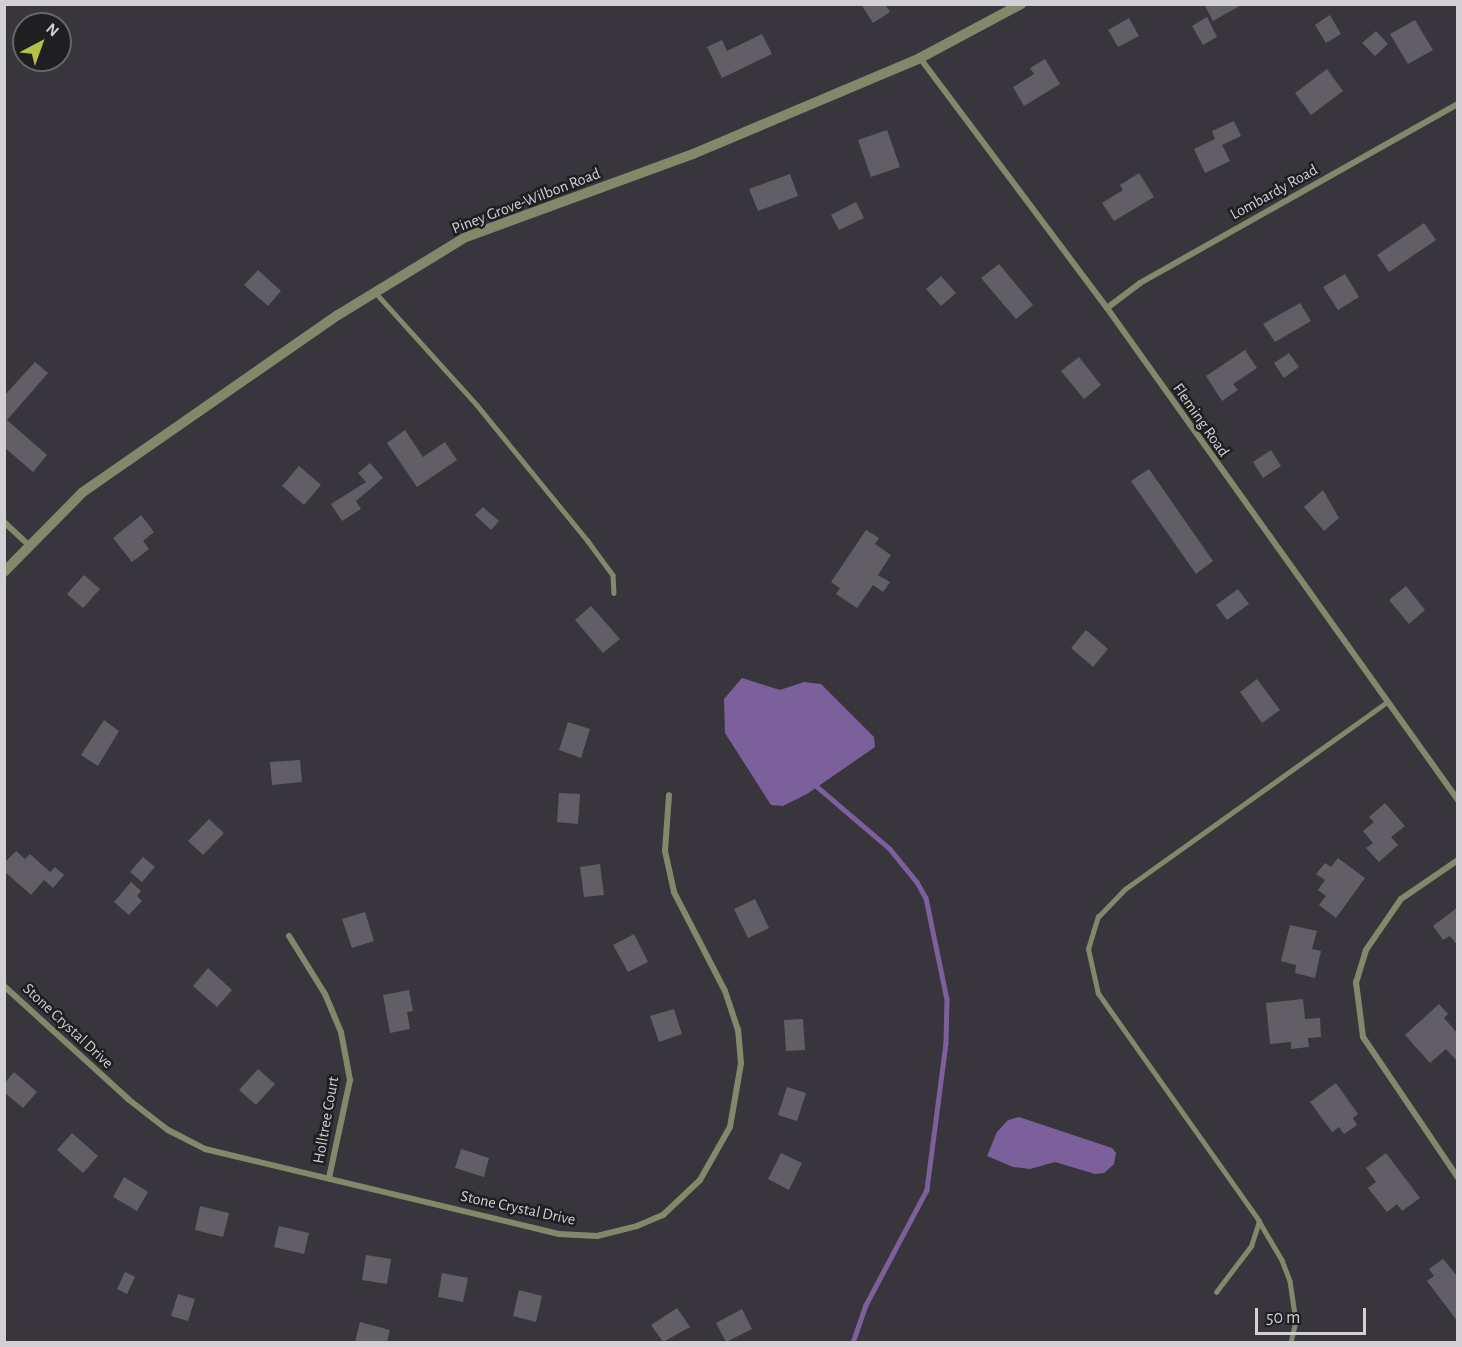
<!DOCTYPE html>
<html>
<head>
<meta charset="utf-8">
<style>
	body { margin:0 }
	#map { position:relative; width:1462px; height:1347px; overflow:hidden; background:#38363c; font-family:"Alegreya Sans",sans-serif }
	div>[style] { position:absolute }
	[style*='--x'] { left:calc(var(--x)*1px); top:calc(var(--y)*1px); width:calc(var(--w)*1px); rotate:calc(var(--a)*1deg) }
	.water>* { inset:0; background:#7c609c }
	.stream>* { height:4.5px; margin:-2.25px; padding:0 2.25px; transform-origin:2.25px; border-radius:2.25px; background:#7c609c }
	.building>* { inset:0; background:#615e65 }
	.service>* { height:4.5px; margin:-2.25px; padding:0 2.25px; transform-origin:2.25px; border-radius:2.25px; background:#83886a }
	.minor>* { height:6px; margin:-3px; padding:0 3px; transform-origin:3px; border-radius:3px; background:#83886a }
	.tertiary>* { height:10px; margin:-5px; padding:0 5px; transform-origin:5px; border-radius:5px; background:#83886a }
	span { translate:-50% -50%; white-space:nowrap; text-align:center; line-height:1.15; -webkit-text-stroke:5px #1f1e21; paint-order:stroke }
	.street-label { font-size:16px; color:#d2d0d5 }
	.frame { position:absolute; inset:0; border:6px solid #d2d0d5; pointer-events:none }
	.north { position:absolute; left:12px; top:12px; width:60px; height:60px; box-sizing:border-box; background:#1f1e21; border:2px solid #676569; border-radius:50%; rotate:41deg; font-size:16px; font-weight:700; line-height:24px; text-align:center; color:#d2d0d5 }
	.north::after { content:''; display:block; margin:auto; width:21px; height:27px; background:#b6c148; clip-path:polygon(50% 0,100% 100%,50% 72%,0 100%) }
	.scale { position:absolute; left:1255px; top:1308px; width:111px; height:27px; box-sizing:border-box; border:3px solid #d2d0d5; border-top:0; padding-left:8px; font-size:18px; line-height:21px; white-space:nowrap; color:#d2d0d5; -webkit-text-stroke:4px #1f1e21; paint-order:stroke }
</style>
</head>
<body>
<div id="map">
	<div class="water">
		<div style="clip-path:polygon(742px 678px,780px 690px,804px 682px,821px 684px,874px 737px,875px 747px,807px 794px,783px 806px,771px 805px,725px 733px,724px 699px)"></div>
		<div style="clip-path:polygon(1019px 1117px,1112px 1148px,1116px 1153px,1114px 1164px,1104px 1173px,1095px 1174px,1055px 1162px,1030px 1169px,1013px 1167px,987px 1156px,997px 1132px,1008px 1120px)"></div>
	</div>
	<div class="stream">
		<div style="--x:814;--y:784;--w:100;--a:40.5"></div>
		<div style="--x:890;--y:849;--w:43;--a:50.7"></div>
		<div style="--x:917;--y:882;--w:18;--a:61"></div>
		<div style="--x:926;--y:898;--w:103;--a:78.3"></div>
		<div style="--x:947;--y:999;--w:44;--a:91.3"></div>
		<div style="--x:946;--y:1043;--w:148;--a:97.4"></div>
		<div style="--x:927;--y:1190;--w:130;--a:117.9"></div>
		<div style="--x:866;--y:1305;--w:39;--a:109"></div>
	</div>
	<div class="building">
		<div style="clip-path:polygon(861px 4px,885px 4px,890px 12px,873px 23px)"></div>
		<div style="clip-path:polygon(1204px 4px,1243px 4px,1213px 21px)"></div>
		<div style="clip-path:polygon(1330px 15px,1341px 34px,1326px 43px,1315px 25px)"></div>
		<div style="clip-path:polygon(1207px 17px,1217px 37px,1203px 45px,1192px 26px)"></div>
		<div style="clip-path:polygon(1129px 18px,1139px 36px,1118px 47px,1108px 30px)"></div>
		<div style="clip-path:polygon(1415px 20px,1433px 50px,1408px 64px,1390px 34px)"></div>
		<div style="clip-path:polygon(1376px 31px,1388px 44px,1375px 56px,1362px 43px)"></div>
		<div style="clip-path:polygon(762px 34px,772px 54px,722px 78px,707px 47px,722px 40px,727px 51px)"></div>
		<div style="clip-path:polygon(1045px 59px,1060px 84px,1024px 106px,1013px 87px,1034px 74px,1030px 68px)"></div>
		<div style="clip-path:polygon(1327px 69px,1343px 91px,1311px 115px,1295px 93px)"></div>
		<div style="clip-path:polygon(1234px 121px,1241px 136px,1222px 145px,1230px 161px,1205px 173px,1194px 149px,1215px 139px,1212px 131px)"></div>
		<div style="clip-path:polygon(887px 130px,900px 167px,871px 177px,858px 140px)"></div>
		<div style="clip-path:polygon(1139px 173px,1154px 197px,1114px 221px,1102px 203px,1123px 190px,1120px 185px)"></div>
		<div style="clip-path:polygon(790px 174px,798px 196px,758px 211px,749px 189px)"></div>
		<div style="clip-path:polygon(856px 202px,864px 218px,839px 230px,831px 215px)"></div>
		<div style="clip-path:polygon(1424px 223px,1436px 240px,1389px 272px,1377px 255px)"></div>
		<div style="clip-path:polygon(999px 264px,1033px 305px,1016px 319px,981px 278px)"></div>
		<div style="clip-path:polygon(258px 270px,281px 291px,268px 306px,244px 285px)"></div>
		<div style="clip-path:polygon(1345px 274px,1359px 297px,1338px 310px,1323px 287px)"></div>
		<div style="clip-path:polygon(941px 276px,956px 293px,941px 306px,926px 289px)"></div>
		<div style="clip-path:polygon(1300px 303px,1311px 321px,1275px 342px,1263px 324px)"></div>
		<div style="clip-path:polygon(1245px 350px,1257px 368px,1233px 384px,1238px 390px,1222px 401px,1206px 376px)"></div>
		<div style="clip-path:polygon(1289px 353px,1299px 367px,1284px 378px,1274px 363px)"></div>
		<div style="clip-path:polygon(1079px 357px,1101px 385px,1084px 399px,1061px 371px)"></div>
		<div style="clip-path:polygon(35px 362px,48px 373px,7px 420px,47px 455px,33px 472px,4px 447px,4px 396px)"></div>
		<div style="clip-path:polygon(405px 430px,423px 457px,445px 442px,457px 460px,417px 487px,387px 443px)"></div>
		<div style="clip-path:polygon(1271px 450px,1281px 466px,1263px 478px,1253px 462px)"></div>
		<div style="clip-path:polygon(370px 463px,383px 478px,356px 501px,361px 509px,342px 521px,331px 504px,366px 482px,358px 473px)"></div>
		<div style="clip-path:polygon(299px 466px,321px 485px,304px 505px,282px 486px)"></div>
		<div style="clip-path:polygon(1149px 469px,1213px 561px,1196px 574px,1131px 481px)"></div>
		<div style="clip-path:polygon(1323px 490px,1339px 518px,1324px 531px,1304px 507px)"></div>
		<div style="clip-path:polygon(483px 507px,499px 521px,491px 530px,475px 515px)"></div>
		<div style="clip-path:polygon(141px 515px,154px 532px,143px 541px,149px 549px,132px 562px,113px 538px)"></div>
		<div style="clip-path:polygon(866px 530px,879px 538px,875px 544px,891px 555px,878px 575px,890px 582px,883px 592px,873px 585px,857px 608px,836px 594px,840px 588px,831px 582px)"></div>
		<div style="clip-path:polygon(84px 575px,100px 589px,83px 608px,67px 594px)"></div>
		<div style="clip-path:polygon(1406px 586px,1425px 610px,1409px 624px,1389px 600px)"></div>
		<div style="clip-path:polygon(1238px 589px,1249px 604px,1227px 620px,1216px 605px)"></div>
		<div style="clip-path:polygon(591px 606px,620px 639px,603px 653px,575px 620px)"></div>
		<div style="clip-path:polygon(1086px 630px,1108px 649px,1093px 667px,1071px 648px)"></div>
		<div style="clip-path:polygon(1257px 679px,1280px 710px,1262px 723px,1240px 692px)"></div>
		<div style="clip-path:polygon(104px 720px,119px 731px,98px 766px,81px 755px)"></div>
		<div style="clip-path:polygon(568px 722px,590px 729px,581px 758px,559px 750px)"></div>
		<div style="clip-path:polygon(300px 760px,302px 782px,272px 785px,270px 762px)"></div>
		<div style="clip-path:polygon(559px 793px,580px 794px,578px 824px,557px 822px)"></div>
		<div style="clip-path:polygon(1385px 803px,1405px 826px,1391px 837px,1398px 845px,1379px 862px,1366px 848px,1373px 843px,1363px 831px,1374px 822px,1369px 817px)"></div>
		<div style="clip-path:polygon(209px 819px,224px 833px,203px 855px,188px 841px)"></div>
		<div style="clip-path:polygon(16px 851px,25px 859px,30px 854px,50px 872px,55px 867px,64px 875px,53px 888px,44px 880px,31px 895px,4px 871px,4px 863px)"></div>
		<div style="clip-path:polygon(143px 857px,155px 867px,142px 882px,130px 872px)"></div>
		<div style="clip-path:polygon(1338px 858px,1365px 878px,1336px 918px,1319px 905px,1326px 896px,1318px 890px,1325px 880px,1316px 874px,1325px 863px,1331px 867px)"></div>
		<div style="clip-path:polygon(600px 864px,604px 895px,584px 897px,580px 867px)"></div>
		<div style="clip-path:polygon(131px 882px,141px 891px,137px 896px,142px 901px,129px 915px,114px 902px)"></div>
		<div style="clip-path:polygon(755px 899px,769px 928px,748px 938px,734px 909px)"></div>
		<div style="clip-path:polygon(1458px 907px,1458px 946px,1450px 936px,1443px 940px,1433px 926px)"></div>
		<div style="clip-path:polygon(365px 912px,374px 941px,352px 948px,342px 919px)"></div>
		<div style="clip-path:polygon(1290px 925px,1317px 931px,1312px 949px,1321px 951px,1315px 978px,1295px 973px,1296px 965px,1281px 961px)"></div>
		<div style="clip-path:polygon(634px 934px,648px 962px,628px 972px,613px 945px)"></div>
		<div style="clip-path:polygon(208px 968px,232px 990px,217px 1007px,193px 986px)"></div>
		<div style="clip-path:polygon(409px 990px,413px 1011px,407px 1012px,410px 1029px,390px 1033px,383px 995px)"></div>
		<div style="clip-path:polygon(1303px 999px,1305px 1019px,1320px 1018px,1321px 1037px,1308px 1038px,1309px 1047px,1291px 1049px,1291px 1042px,1270px 1044px,1266px 1003px)"></div>
		<div style="clip-path:polygon(1439px 1004px,1448px 1014px,1444px 1018px,1458px 1034px,1458px 1062px,1446px 1049px,1430px 1063px,1405px 1035px)"></div>
		<div style="clip-path:polygon(674px 1009px,682px 1034px,659px 1042px,650px 1016px)"></div>
		<div style="clip-path:polygon(803px 1019px,805px 1050px,786px 1051px,784px 1020px)"></div>
		<div style="clip-path:polygon(258px 1069px,275px 1084px,256px 1105px,239px 1090px)"></div>
		<div style="clip-path:polygon(14px 1072px,37px 1092px,23px 1108px,4px 1092px,4px 1084px)"></div>
		<div style="clip-path:polygon(1336px 1083px,1358px 1114px,1353px 1118px,1357px 1125px,1344px 1134px,1339px 1127px,1332px 1132px,1310px 1102px)"></div>
		<div style="clip-path:polygon(787px 1087px,806px 1093px,797px 1121px,778px 1115px)"></div>
		<div style="clip-path:polygon(72px 1133px,98px 1156px,83px 1173px,57px 1150px)"></div>
		<div style="clip-path:polygon(461px 1149px,489px 1158px,484px 1177px,455px 1168px)"></div>
		<div style="clip-path:polygon(781px 1153px,802px 1163px,789px 1190px,768px 1179px)"></div>
		<div style="clip-path:polygon(1386px 1153px,1420px 1198px,1402px 1211px,1397px 1204px,1387px 1212px,1368px 1188px,1376px 1182px,1366px 1168px)"></div>
		<div style="clip-path:polygon(124px 1177px,148px 1192px,137px 1211px,113px 1197px)"></div>
		<div style="clip-path:polygon(200px 1206px,229px 1213px,223px 1237px,195px 1230px)"></div>
		<div style="clip-path:polygon(279px 1226px,309px 1233px,304px 1254px,274px 1247px)"></div>
		<div style="clip-path:polygon(366px 1255px,391px 1259px,387px 1284px,362px 1280px)"></div>
		<div style="clip-path:polygon(1443px 1259px,1458px 1277px,1458px 1322px,1427px 1281px,1434px 1276px,1429px 1269px)"></div>
		<div style="clip-path:polygon(125px 1272px,135px 1277px,127px 1294px,117px 1289px)"></div>
		<div style="clip-path:polygon(442px 1273px,468px 1278px,463px 1302px,438px 1297px)"></div>
		<div style="clip-path:polygon(519px 1290px,542px 1296px,536px 1322px,513px 1316px)"></div>
		<div style="clip-path:polygon(178px 1294px,195px 1299px,188px 1321px,171px 1316px)"></div>
		<div style="clip-path:polygon(677px 1308px,690px 1327px,663px 1342px,651px 1325px)"></div>
		<div style="clip-path:polygon(742px 1309px,752px 1329px,726px 1342px,716px 1323px)"></div>
		<div style="clip-path:polygon(360px 1322px,390px 1330px,387px 1342px,355px 1342px)"></div>
	</div>
	<div class="service">
		<div style="--x:375;--y:292;--w:152;--a:47.9"></div>
		<div style="--x:477;--y:405;--w:176;--a:50.8"></div>
		<div style="--x:588;--y:541;--w:42;--a:53.7"></div>
		<div style="--x:613;--y:575;--w:18;--a:87"></div>
		<div style="--x:1259;--y:1221;--w:45;--a:59.5"></div>
		<div style="--x:1282;--y:1260;--w:22;--a:69"></div>
		<div style="--x:1290;--y:1281;--w:40;--a:81.5"></div>
		<div style="--x:1296;--y:1321;--w:22;--a:103"></div>
		<div style="--x:1216;--y:1292;--w:58;--a:-52.7"></div>
		<div style="--x:1251;--y:1246;--w:26;--a:-72"></div>
		<div style="--x:1259;--y:1221;--w:278;--a:-125.3"></div>
		<div style="--x:1098;--y:994;--w:46;--a:-102.5"></div>
		<div style="--x:1088;--y:949;--w:34;--a:-73"></div>
		<div style="--x:1098;--y:917;--w:39;--a:-46"></div>
		<div style="--x:1125;--y:889;--w:320;--a:-35.5"></div>
	</div>
	<div class="minor">
		<div style="--x:920;--y:58;--w:312;--a:53.2"></div>
		<div style="--x:1107;--y:308;--w:604;--a:54.5"></div>
		<div style="--x:1107;--y:308;--w:41;--a:-37.1"></div>
		<div style="--x:1140;--y:283;--w:365;--a:-29.4"></div>
		<div style="--x:4;--y:522;--w:35;--a:43"></div>
		<div style="--x:1458;--y:860;--w:69;--a:145.6"></div>
		<div style="--x:1401;--y:899;--w:62;--a:124.5"></div>
		<div style="--x:1366;--y:950;--w:34;--a:107"></div>
		<div style="--x:1356;--y:982;--w:55;--a:82.7"></div>
		<div style="--x:1363;--y:1037;--w:170;--a:56"></div>
		<div style="--x:289;--y:936;--w:68;--a:58.2"></div>
		<div style="--x:325;--y:994;--w:41;--a:67.2"></div>
		<div style="--x:341;--y:1032;--w:49;--a:79.4"></div>
		<div style="--x:350;--y:1080;--w:100;--a:102.1"></div>
		<div style="--x:4;--y:986;--w:168;--a:42.3"></div>
		<div style="--x:128;--y:1099;--w:51;--a:37.8"></div>
		<div style="--x:168;--y:1130;--w:42;--a:27.2"></div>
		<div style="--x:205;--y:1149;--w:364;--a:13.5"></div>
		<div style="--x:559;--y:1234;--w:38;--a:3"></div>
		<div style="--x:597;--y:1236;--w:41;--a:-14"></div>
		<div style="--x:637;--y:1226;--w:28;--a:-23"></div>
		<div style="--x:663;--y:1215;--w:51;--a:-43.4"></div>
		<div style="--x:700;--y:1180;--w:61;--a:-60.5"></div>
		<div style="--x:730;--y:1127;--w:65;--a:-80.2"></div>
		<div style="--x:741;--y:1063;--w:33;--a:-95"></div>
		<div style="--x:738;--y:1030;--w:41;--a:-108.4"></div>
		<div style="--x:725;--y:991;--w:111;--a:-117.3"></div>
		<div style="--x:674;--y:892;--w:42;--a:-102.4"></div>
		<div style="--x:665;--y:851;--w:56;--a:-85.9"></div>
	</div>
	<div class="tertiary">
		<div style="--x:4;--y:572;--w:112;--a:-45.4"></div>
		<div style="--x:83;--y:492;--w:310;--a:-34.8"></div>
		<div style="--x:338;--y:315;--w:150;--a:-31.4"></div>
		<div style="--x:466;--y:237;--w:242;--a:-20.1"></div>
		<div style="--x:693;--y:154;--w:246;--a:-22.9"></div>
		<div style="--x:920;--y:58;--w:115;--a:-28.1"></div>
	</div>
	<div class="street-label">
		<span style="left:1274px;top:192px;rotate:-29deg">Lombardy Road</span>
		<span style="left:526px;top:201px;rotate:-21deg">Piney Grove-Wilbon Road</span>
		<span style="left:1201px;top:420px;rotate:55deg">Fleming Road</span>
		<span style="left:68px;top:1026px;rotate:43deg">Stone Crystal Drive</span>
		<span style="left:326px;top:1120px;rotate:-80deg">Holltree Court</span>
		<span style="left:518px;top:1208px;rotate:12deg">Stone Crystal Drive</span>
	</div>
	<div class="frame"></div>
	<div class="north">N</div>
	<div class="scale">50 m</div>
</div>
</body>
</html>
